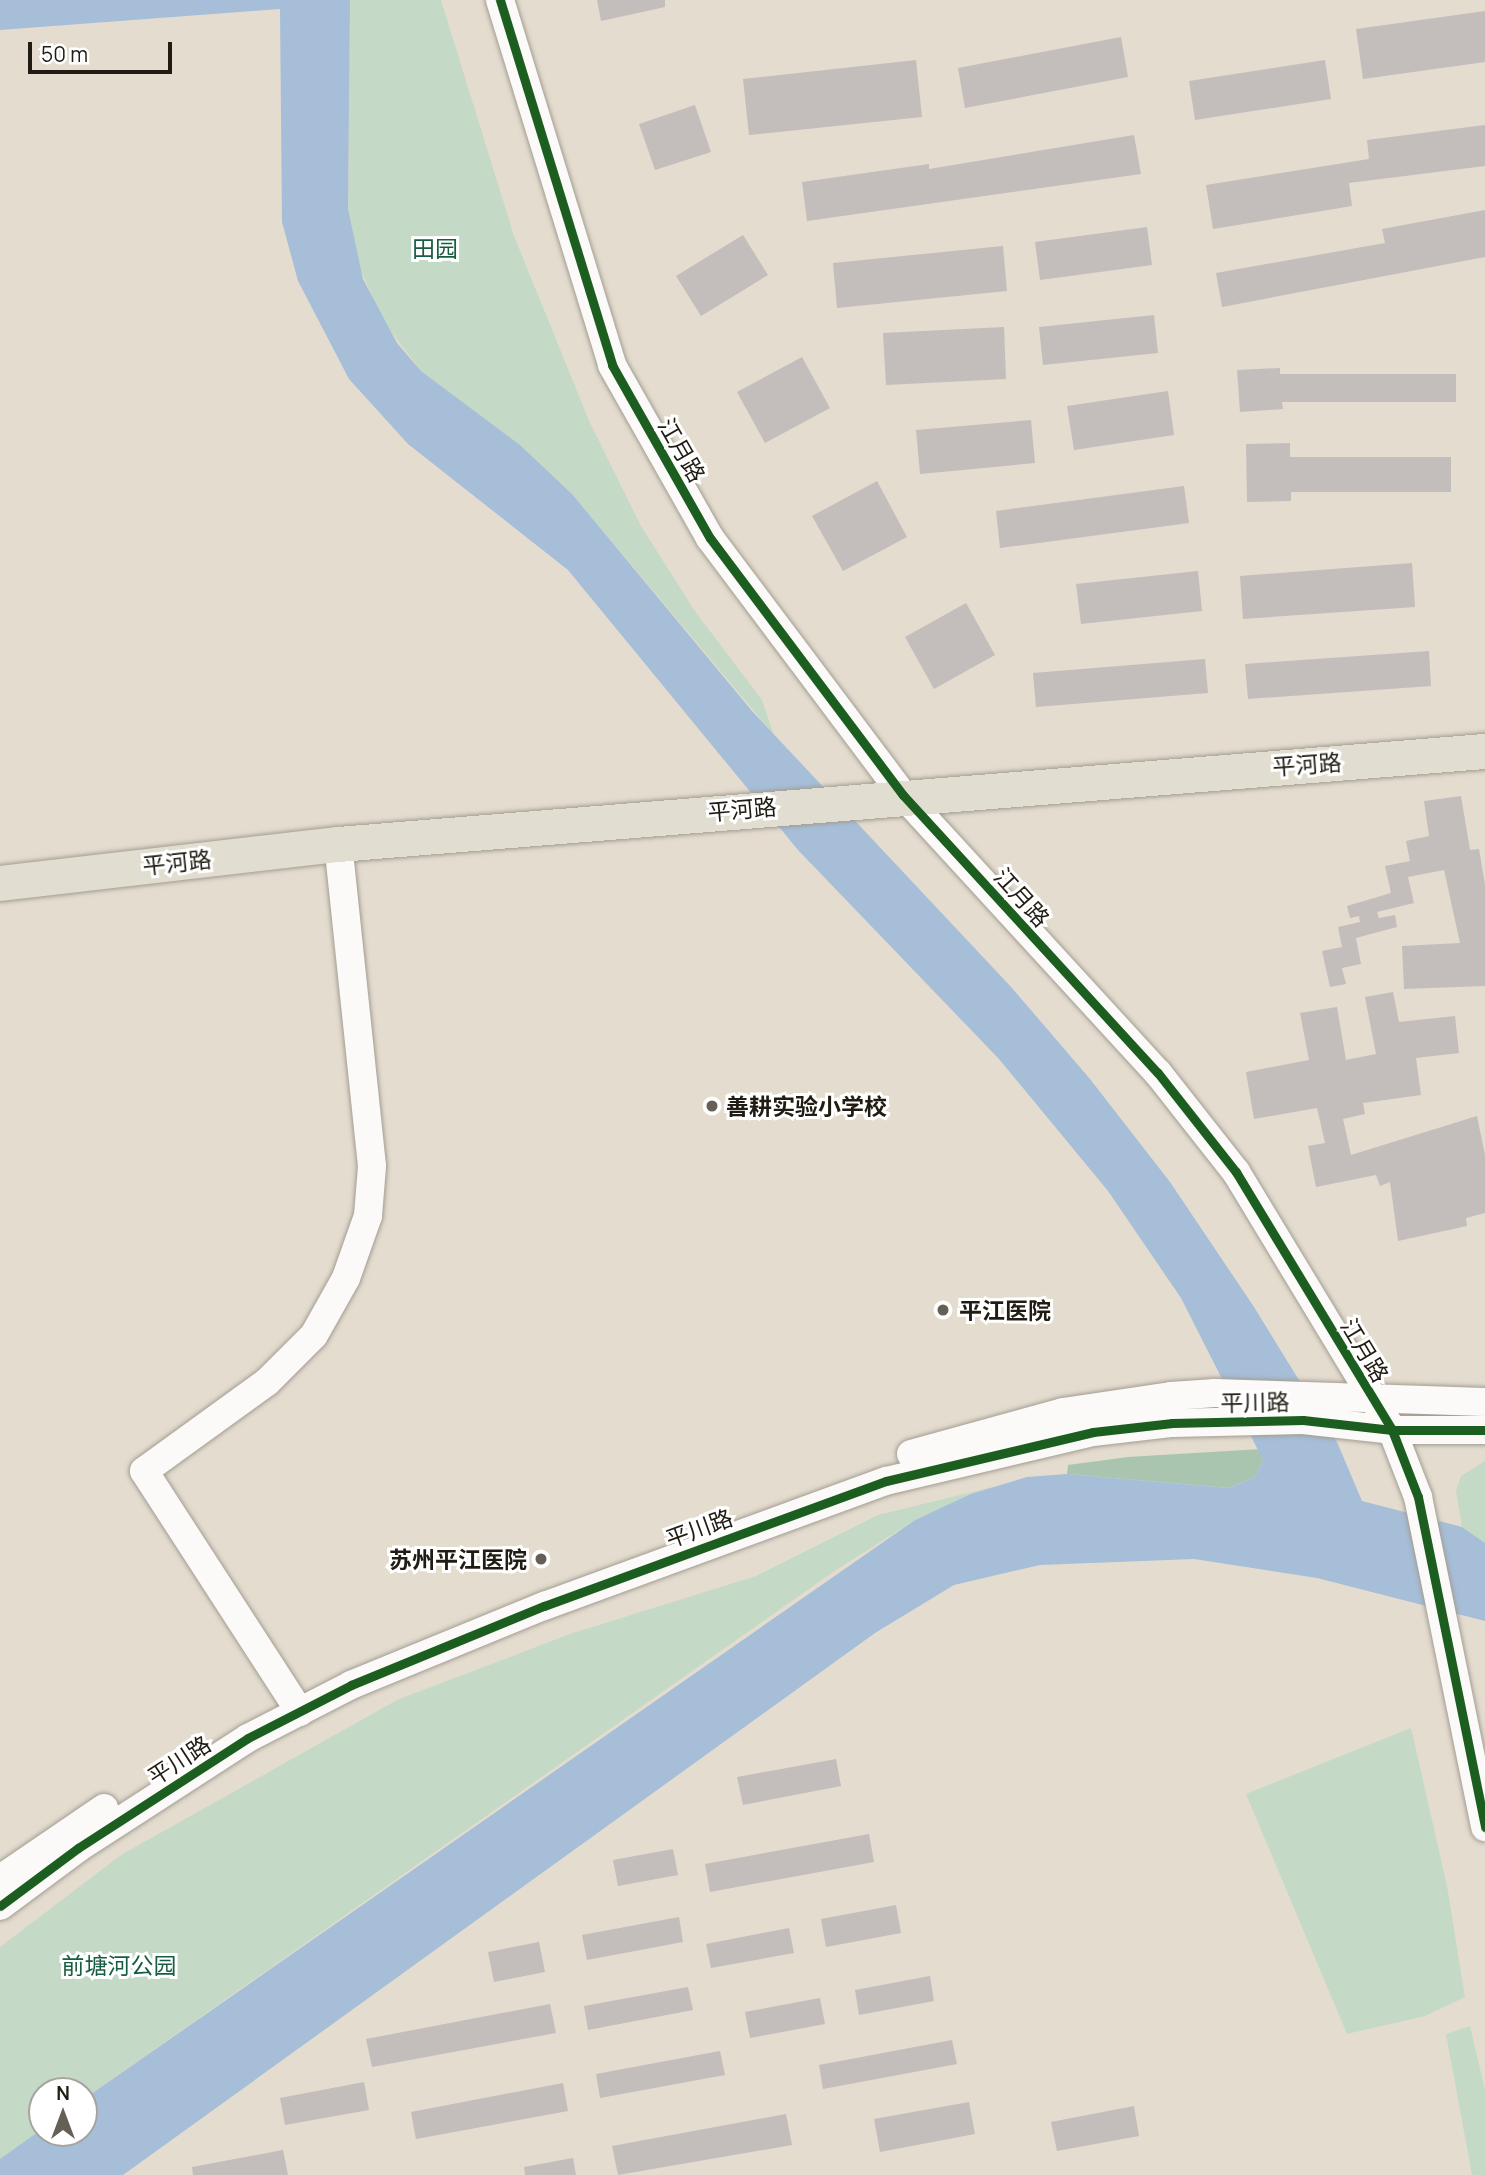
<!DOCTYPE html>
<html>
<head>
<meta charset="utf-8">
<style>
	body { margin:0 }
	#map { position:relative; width:1485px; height:2175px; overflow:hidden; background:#e4dccf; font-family:Manrope,"Noto Sans SC",sans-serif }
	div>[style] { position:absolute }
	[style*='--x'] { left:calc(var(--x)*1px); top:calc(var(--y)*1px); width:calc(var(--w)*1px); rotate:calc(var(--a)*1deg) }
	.green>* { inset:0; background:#c4dac6 }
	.forest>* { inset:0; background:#a9c5af }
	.water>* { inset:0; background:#a6bed8 }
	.building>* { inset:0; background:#c3bdbc }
	.roads { filter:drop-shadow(0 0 2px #a39d93) drop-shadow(0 0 2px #a39d93) }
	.minor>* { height:28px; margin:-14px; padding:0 14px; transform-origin:14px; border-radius:14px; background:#fbfaf8 }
	.major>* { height:35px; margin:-17.5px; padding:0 17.5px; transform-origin:17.5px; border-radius:17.5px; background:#e1ddd1 }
	.cycleway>* { height:9px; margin:-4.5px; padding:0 4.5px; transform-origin:4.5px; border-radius:4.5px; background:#1b5e20 }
	.dots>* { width:19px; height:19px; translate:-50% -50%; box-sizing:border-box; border:4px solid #fff; border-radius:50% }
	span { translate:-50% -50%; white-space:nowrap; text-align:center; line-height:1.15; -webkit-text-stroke:6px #fff; paint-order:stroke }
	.park-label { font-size:23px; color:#175d41 }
	.street-label { font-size:23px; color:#211c13 }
	.poi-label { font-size:23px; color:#211c13; font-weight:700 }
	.left { translate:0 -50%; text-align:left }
	.right { translate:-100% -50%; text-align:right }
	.north { position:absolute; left:28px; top:2077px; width:70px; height:70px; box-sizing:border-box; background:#fff; border:2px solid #a6a4a1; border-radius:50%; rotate:0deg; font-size:19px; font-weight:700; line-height:28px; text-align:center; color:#211c13 }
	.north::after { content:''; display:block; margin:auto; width:24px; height:32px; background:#655f55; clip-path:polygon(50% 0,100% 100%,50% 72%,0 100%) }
	.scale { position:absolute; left:28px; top:42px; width:144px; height:32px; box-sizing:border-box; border:4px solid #211c13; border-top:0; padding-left:9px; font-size:21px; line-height:24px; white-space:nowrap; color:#211c13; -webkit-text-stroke:5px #fff; paint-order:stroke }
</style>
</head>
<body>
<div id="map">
	<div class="green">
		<div style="clip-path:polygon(350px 0,441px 0,514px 236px,590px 423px,641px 526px,694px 610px,762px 700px,774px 735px,572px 494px,520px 445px,421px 371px,383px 321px,356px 259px,348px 209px)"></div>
		<div style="clip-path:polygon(1485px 1461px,1485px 1543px,1462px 1527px,1456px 1491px,1461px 1476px)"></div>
		<div style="clip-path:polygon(1001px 1485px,920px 1517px,833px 1572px,84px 2099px,84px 2091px,42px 2091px,42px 2129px,0 2159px,0 1947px,121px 1855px,397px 1700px,570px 1634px,756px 1576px,878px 1515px)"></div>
		<div style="clip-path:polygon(1411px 1728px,1447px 1886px,1465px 1997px,1425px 2016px,1347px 2034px,1246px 1794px)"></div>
		<div style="clip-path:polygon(1470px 2026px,1485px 2090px,1485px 2175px,1472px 2175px,1446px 2034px)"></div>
	</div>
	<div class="forest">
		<div style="clip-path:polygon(1261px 1449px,1263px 1460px,1255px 1477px,1229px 1488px,1067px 1474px,1068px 1465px,1128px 1457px)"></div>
	</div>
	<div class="water">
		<div style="clip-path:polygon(0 0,350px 0,348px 209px,363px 279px,397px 343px,421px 371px,520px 445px,572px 494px,752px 711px,1012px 988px,1090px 1079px,1170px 1182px,1254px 1307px,1337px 1442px,1362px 1501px,1462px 1527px,1485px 1543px,1485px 1621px,1317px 1578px,1194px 1559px,1040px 1565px,954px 1585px,875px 1633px,123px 2175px,0 2175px,0 2159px,42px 2129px,84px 2133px,84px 2099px,915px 1520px,971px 1494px,1027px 1477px,1067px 1474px,1229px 1488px,1255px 1477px,1263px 1460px,1181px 1298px,1108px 1191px,999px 1059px,798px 850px,568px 570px,408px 444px,349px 379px,298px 281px,282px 222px,280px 9px,0 30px)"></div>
	</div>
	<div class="building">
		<div style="clip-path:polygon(597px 0,665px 0,665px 7px,601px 21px)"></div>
		<div style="clip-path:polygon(1485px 11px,1485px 62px,1363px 79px,1356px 29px)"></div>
		<div style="clip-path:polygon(1121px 37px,1128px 77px,965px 108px,958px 68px)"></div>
		<div style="clip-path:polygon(916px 60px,922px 117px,749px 135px,743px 79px)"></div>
		<div style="clip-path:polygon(1325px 60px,1331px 99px,1195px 120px,1189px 81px)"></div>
		<div style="clip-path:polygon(695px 105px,711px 152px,655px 170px,639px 124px)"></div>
		<div style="clip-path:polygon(1485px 125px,1485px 166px,1349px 183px,1352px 206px,1213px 229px,1206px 185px,1369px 159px,1367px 140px)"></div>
		<div style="clip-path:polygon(1134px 135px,1141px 174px,807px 221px,802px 182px,929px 164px,929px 169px)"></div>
		<div style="clip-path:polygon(1485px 210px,1485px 257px,1222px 307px,1216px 273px,1385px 243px,1382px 229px)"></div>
		<div style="clip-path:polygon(1147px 227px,1152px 265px,1040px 280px,1035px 242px)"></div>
		<div style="clip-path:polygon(743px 235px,768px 275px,701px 316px,676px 276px)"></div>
		<div style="clip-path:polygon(1003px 246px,1007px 291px,837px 308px,833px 263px)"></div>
		<div style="clip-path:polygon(1154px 315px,1158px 353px,1043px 365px,1039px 327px)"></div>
		<div style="clip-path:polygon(1004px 327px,1006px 379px,886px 385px,883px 333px)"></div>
		<div style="clip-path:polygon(802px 357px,830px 408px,765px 443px,737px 392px)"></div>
		<div style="clip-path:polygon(1280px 368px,1280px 374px,1456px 374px,1456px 402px,1282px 402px,1283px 409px,1240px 412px,1237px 370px)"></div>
		<div style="clip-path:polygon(1168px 391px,1174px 435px,1074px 450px,1067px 406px)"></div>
		<div style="clip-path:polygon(1031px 420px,1035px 463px,920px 474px,916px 430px)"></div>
		<div style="clip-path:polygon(1290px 443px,1290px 457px,1451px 457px,1451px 492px,1291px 492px,1291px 501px,1247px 502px,1246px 444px)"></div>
		<div style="clip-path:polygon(877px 481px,907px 537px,843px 571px,812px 516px)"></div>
		<div style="clip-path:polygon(1184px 486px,1189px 523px,1000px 548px,996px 511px)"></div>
		<div style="clip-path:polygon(1412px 563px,1415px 607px,1243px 619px,1240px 576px)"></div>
		<div style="clip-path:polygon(1198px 571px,1202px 611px,1081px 624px,1076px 584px)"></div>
		<div style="clip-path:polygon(966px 603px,995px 655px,934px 689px,905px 637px)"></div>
		<div style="clip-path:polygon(1429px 651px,1431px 686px,1248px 699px,1245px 664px)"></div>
		<div style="clip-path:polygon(1205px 659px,1208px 693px,1036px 707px,1033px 673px)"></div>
		<div style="clip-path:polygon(1461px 796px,1470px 850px,1479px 849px,1485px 885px,1485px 986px,1404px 989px,1402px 946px,1460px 943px,1444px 870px,1408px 877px,1414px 903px,1377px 912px,1379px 918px,1395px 915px,1397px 927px,1356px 938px,1361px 964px,1342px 968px,1346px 984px,1330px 987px,1322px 951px,1342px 947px,1338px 927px,1360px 922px,1359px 916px,1350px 918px,1347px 906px,1391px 893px,1385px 866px,1410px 861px,1406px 841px,1429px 836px,1424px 801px)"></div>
		<div style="clip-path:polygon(1393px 992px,1399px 1022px,1455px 1016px,1459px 1053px,1416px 1058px,1421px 1095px,1363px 1103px,1365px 1114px,1343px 1119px,1351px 1155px,1477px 1116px,1485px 1155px,1485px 1213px,1466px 1218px,1467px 1226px,1398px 1241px,1390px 1182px,1380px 1186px,1376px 1175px,1316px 1187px,1308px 1146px,1325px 1143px,1317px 1108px,1254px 1119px,1246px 1072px,1309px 1060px,1300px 1013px,1337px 1007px,1346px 1060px,1376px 1054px,1365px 997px)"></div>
		<div style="clip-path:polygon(836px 1759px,841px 1786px,743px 1805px,737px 1777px)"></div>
		<div style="clip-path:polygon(869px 1834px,874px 1862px,710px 1892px,705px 1864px)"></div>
		<div style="clip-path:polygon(673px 1849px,678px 1875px,618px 1886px,613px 1860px)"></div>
		<div style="clip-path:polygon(896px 1905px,901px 1933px,826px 1947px,821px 1919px)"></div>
		<div style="clip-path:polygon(679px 1917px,683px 1942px,587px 1960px,582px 1935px)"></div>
		<div style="clip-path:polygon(789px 1928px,794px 1953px,711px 1968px,706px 1944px)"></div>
		<div style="clip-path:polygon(539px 1942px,545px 1972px,494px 1982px,488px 1952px)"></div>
		<div style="clip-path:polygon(930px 1976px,934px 2001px,859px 2015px,855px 1990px)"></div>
		<div style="clip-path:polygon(688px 1987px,693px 2010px,588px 2030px,584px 2006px)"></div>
		<div style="clip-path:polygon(820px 1998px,825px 2024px,750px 2038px,745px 2012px)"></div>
		<div style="clip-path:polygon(550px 2004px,556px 2033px,372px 2067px,366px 2039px)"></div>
		<div style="clip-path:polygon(952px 2040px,957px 2064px,823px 2089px,819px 2065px)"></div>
		<div style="clip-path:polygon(720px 2051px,725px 2075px,600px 2098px,596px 2074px)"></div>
		<div style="clip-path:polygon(364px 2082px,369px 2110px,285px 2125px,280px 2098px)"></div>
		<div style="clip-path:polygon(563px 2083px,568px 2111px,416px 2139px,411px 2112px)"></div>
		<div style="clip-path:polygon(969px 2102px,975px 2134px,880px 2152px,874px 2119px)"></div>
		<div style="clip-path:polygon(1134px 2106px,1139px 2136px,1057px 2151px,1051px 2122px)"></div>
		<div style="clip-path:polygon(786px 2114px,792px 2145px,618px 2175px,612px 2146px)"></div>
		<div style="clip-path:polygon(283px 2150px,288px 2175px,193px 2175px,192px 2167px)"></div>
		<div style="clip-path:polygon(573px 2158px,576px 2175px,525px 2175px,524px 2167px)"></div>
	</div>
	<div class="roads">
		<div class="minor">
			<div style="--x:500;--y:0;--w:382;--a:72.9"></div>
			<div style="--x:612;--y:365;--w:199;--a:60.5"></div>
			<div style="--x:710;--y:538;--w:321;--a:53.1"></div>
			<div style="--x:903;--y:795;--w:377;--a:47.5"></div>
			<div style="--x:1158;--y:1073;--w:126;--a:51.8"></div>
			<div style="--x:1236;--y:1172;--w:301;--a:58.8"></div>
			<div style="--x:1392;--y:1430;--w:72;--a:68.8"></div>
			<div style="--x:1418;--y:1497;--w:337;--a:78.5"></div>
			<div style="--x:911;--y:1454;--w:158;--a:-15.4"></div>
			<div style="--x:1063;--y:1412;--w:109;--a:-8.4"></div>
			<div style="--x:1171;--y:1396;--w:44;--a:-3.9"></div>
			<div style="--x:1215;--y:1393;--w:270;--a:1.9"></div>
			<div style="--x:300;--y:1712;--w:287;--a:-122.9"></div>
			<div style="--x:144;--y:1471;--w:152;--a:-35.9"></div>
			<div style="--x:267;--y:1382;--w:66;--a:-45"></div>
			<div style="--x:314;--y:1335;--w:65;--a:-60.7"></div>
			<div style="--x:346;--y:1278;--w:66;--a:-70.5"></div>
			<div style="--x:368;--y:1216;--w:50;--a:-85.4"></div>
			<div style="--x:372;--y:1166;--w:324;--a:-96"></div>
			<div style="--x:0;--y:1879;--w:126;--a:-34.3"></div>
			<div style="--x:0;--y:1906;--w:97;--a:-36.6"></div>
			<div style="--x:78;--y:1848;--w:202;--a:-32.9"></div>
			<div style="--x:248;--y:1738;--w:116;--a:-27.2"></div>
			<div style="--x:351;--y:1685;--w:209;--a:-22.3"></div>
			<div style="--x:544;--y:1606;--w:364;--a:-20.1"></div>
			<div style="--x:886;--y:1481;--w:213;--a:-13.3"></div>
			<div style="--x:1093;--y:1432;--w:80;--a:-6.5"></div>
			<div style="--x:1172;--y:1423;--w:131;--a:-1.3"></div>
			<div style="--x:1303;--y:1420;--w:90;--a:6.4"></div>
			<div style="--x:1392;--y:1430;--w:93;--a:0"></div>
		</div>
		<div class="major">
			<div style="--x:0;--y:883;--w:340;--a:-6.6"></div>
			<div style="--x:338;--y:844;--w:1151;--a:-4.64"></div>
		</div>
	</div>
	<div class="cycleway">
		<div style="--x:500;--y:0;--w:382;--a:72.9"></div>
		<div style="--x:612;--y:365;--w:199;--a:60.5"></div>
		<div style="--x:710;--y:538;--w:321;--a:53.1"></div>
		<div style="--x:903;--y:795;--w:377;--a:47.5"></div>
		<div style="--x:1158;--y:1073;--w:126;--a:51.8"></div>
		<div style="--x:1236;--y:1172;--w:301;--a:58.8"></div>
		<div style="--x:1392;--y:1430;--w:72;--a:68.8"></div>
		<div style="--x:1418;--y:1497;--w:337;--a:78.5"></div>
		<div style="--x:0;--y:1906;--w:97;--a:-36.6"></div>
		<div style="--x:78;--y:1848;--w:202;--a:-32.9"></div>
		<div style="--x:248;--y:1738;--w:116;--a:-27.2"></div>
		<div style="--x:351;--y:1685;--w:209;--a:-22.3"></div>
		<div style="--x:544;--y:1606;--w:364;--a:-20.1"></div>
		<div style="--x:886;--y:1481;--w:213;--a:-13.3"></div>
		<div style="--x:1093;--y:1432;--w:80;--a:-6.5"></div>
		<div style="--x:1172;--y:1423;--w:131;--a:-1.3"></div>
		<div style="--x:1303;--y:1420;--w:90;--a:6.4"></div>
		<div style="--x:1392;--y:1430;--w:93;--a:0"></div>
	</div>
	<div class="dots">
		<div style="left:712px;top:1106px;background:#655f55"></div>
		<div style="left:943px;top:1310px;background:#655f55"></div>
		<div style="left:541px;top:1559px;background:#655f55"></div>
	</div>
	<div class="park-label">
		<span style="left:435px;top:248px">田园</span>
		<span style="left:119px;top:1965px">前塘河公园</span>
	</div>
	<div class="street-label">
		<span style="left:682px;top:450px;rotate:60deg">江月路</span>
		<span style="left:1307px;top:764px;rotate:-4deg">平河路</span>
		<span style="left:742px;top:809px;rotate:-5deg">平河路</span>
		<span style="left:177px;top:862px;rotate:-6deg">平河路</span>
		<span style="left:1022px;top:897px;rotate:48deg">江月路</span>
		<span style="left:1365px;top:1350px;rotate:59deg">江月路</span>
		<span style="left:1255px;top:1402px;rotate:-1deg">平川路</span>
		<span style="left:699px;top:1528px;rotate:-20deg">平川路</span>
		<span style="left:179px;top:1760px;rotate:-33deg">平川路</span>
	</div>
	<div class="poi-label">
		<span class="left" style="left:726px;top:1106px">善耕实验小学校</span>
		<span class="left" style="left:959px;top:1310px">平江医院</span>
		<span class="right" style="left:527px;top:1559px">苏州平江医院</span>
	</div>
	<div class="north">N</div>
	<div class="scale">50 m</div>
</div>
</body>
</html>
